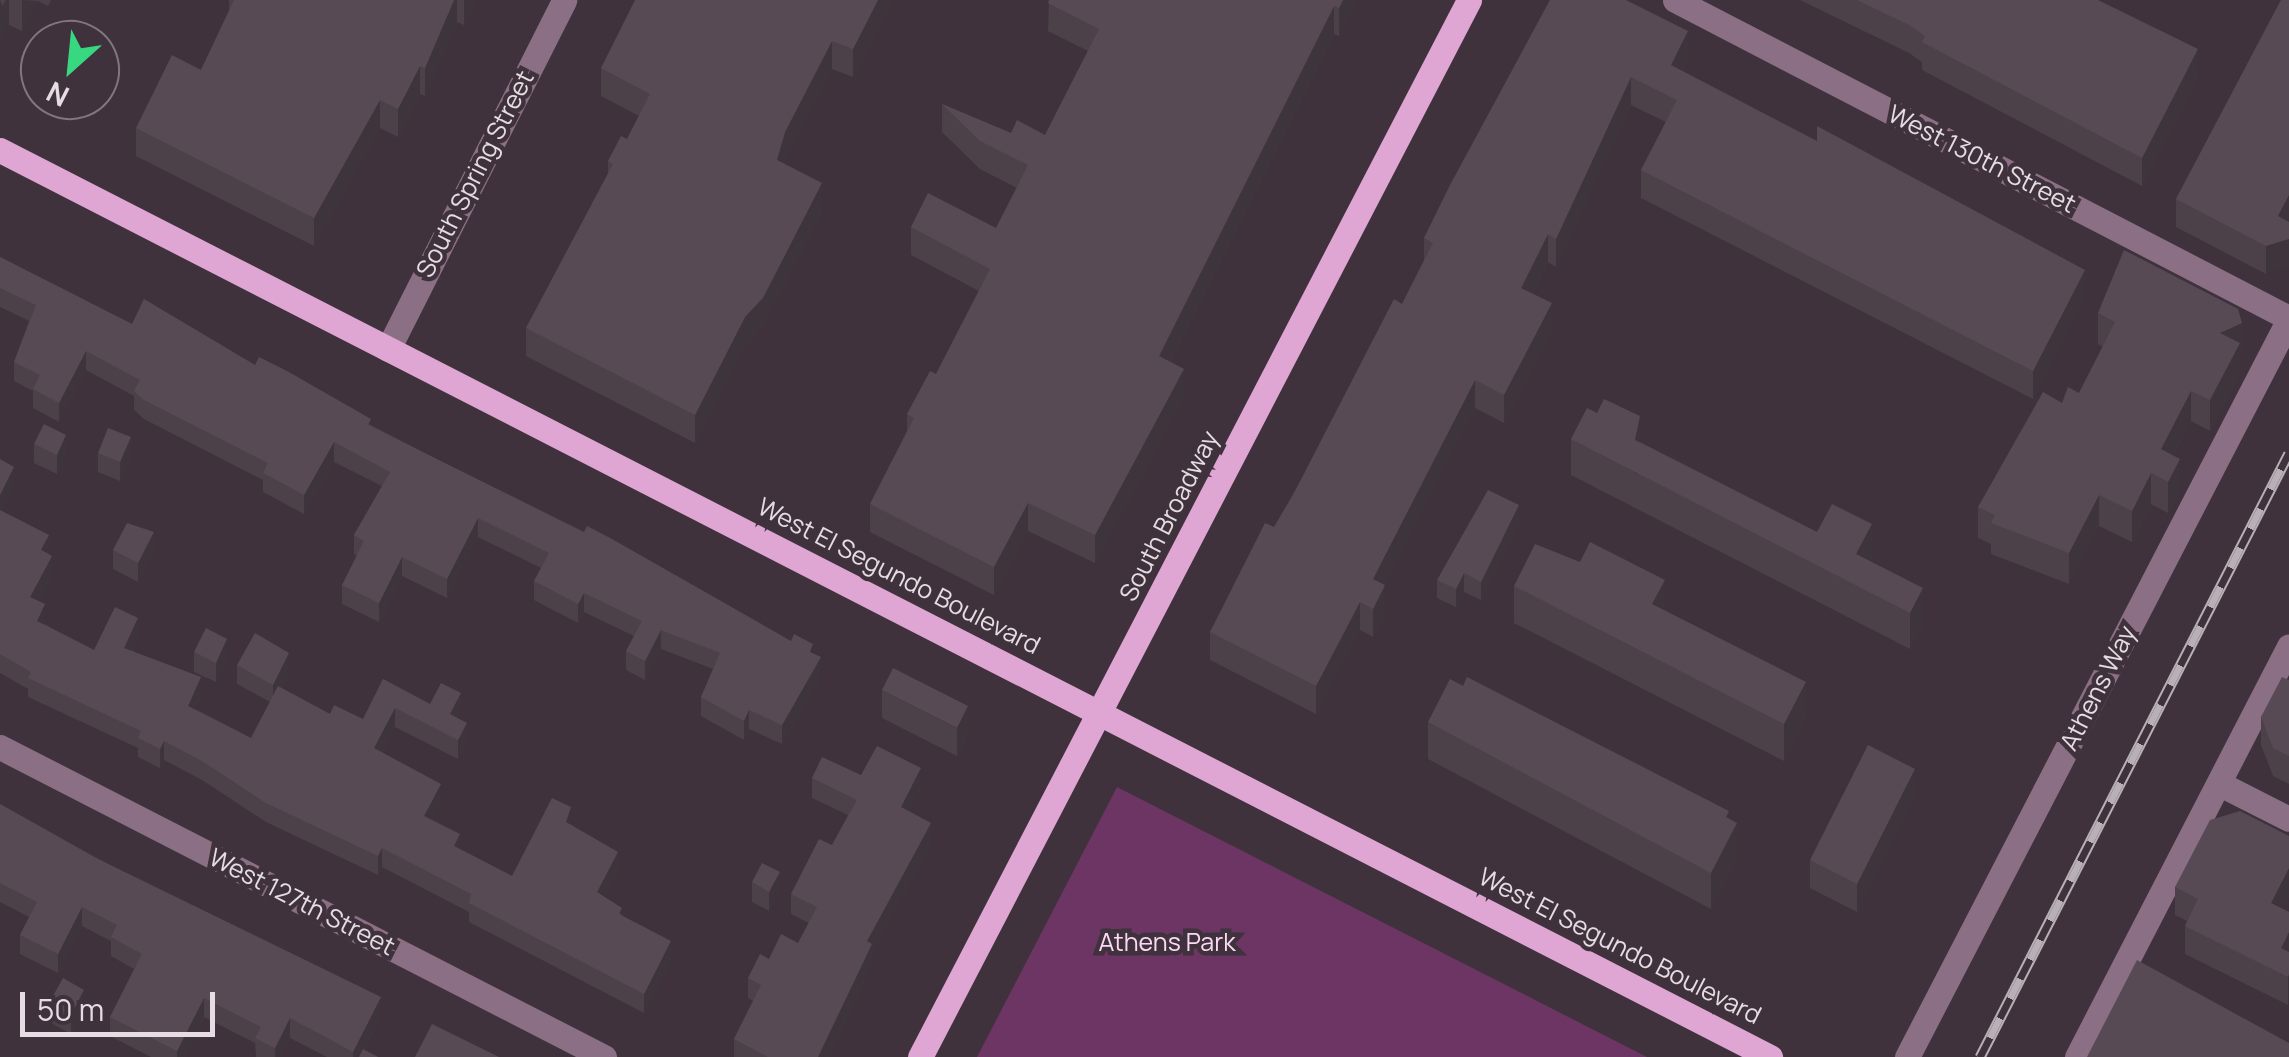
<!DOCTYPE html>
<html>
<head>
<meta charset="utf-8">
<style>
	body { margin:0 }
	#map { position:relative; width:2289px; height:1057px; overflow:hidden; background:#3f323c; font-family:Manrope,sans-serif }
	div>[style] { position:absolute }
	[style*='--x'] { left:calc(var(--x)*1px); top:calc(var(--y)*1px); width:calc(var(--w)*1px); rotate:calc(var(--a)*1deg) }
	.green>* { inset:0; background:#6c3563 }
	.minor>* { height:25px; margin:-12.5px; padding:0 12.5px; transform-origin:12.5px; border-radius:12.5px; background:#8b6f85 }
	.major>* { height:25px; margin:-12.5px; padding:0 12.5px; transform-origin:12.5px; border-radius:12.5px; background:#dfa5d3 }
	.rail>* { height:11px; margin-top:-5.5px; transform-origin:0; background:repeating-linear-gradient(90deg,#3f323c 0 22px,#b9b0b7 0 44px); box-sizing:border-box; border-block:2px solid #b9b0b7 }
	.wall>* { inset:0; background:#4c4049 }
	.shaded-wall>* { inset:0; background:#3e343c }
	.building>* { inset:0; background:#584a55 }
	span { translate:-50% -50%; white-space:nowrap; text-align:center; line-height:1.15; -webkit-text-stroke:9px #3f323c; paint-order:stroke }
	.street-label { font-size:25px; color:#e5dde3 }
	.park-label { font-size:25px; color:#fcd8f4 }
	.north { position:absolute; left:20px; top:20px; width:100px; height:100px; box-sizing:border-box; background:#3f323c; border:2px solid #81767f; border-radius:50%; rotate:207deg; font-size:28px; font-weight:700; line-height:40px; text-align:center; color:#e5dde3 }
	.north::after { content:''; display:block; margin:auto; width:35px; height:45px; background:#38d880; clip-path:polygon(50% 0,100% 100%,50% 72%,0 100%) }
	.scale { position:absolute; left:20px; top:992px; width:195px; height:45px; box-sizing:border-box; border:5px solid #e5dde3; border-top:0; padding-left:12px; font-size:30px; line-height:35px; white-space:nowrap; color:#e5dde3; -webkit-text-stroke:8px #3f323c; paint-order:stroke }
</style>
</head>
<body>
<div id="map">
	<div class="green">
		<div style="clip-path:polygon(1117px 787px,1647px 1057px,977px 1057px)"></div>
	</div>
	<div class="minor">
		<div style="--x:1675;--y:0;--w:691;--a:27.38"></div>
		<div style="--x:388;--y:349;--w:391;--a:-63.2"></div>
		<div style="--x:0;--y:747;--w:679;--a:27.17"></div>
		<div style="--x:2220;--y:784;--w:77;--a:26.9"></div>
		<div style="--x:1907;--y:1057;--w:831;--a:-62.63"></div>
		<div style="--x:2077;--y:1057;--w:462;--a:-62.7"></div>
	</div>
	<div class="major">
		<div style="--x:0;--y:150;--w:1989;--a:27.13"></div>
		<div style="--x:920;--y:1057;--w:1191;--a:-62.55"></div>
	</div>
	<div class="rail">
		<div style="--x:1980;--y:1057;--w:678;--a:-62.91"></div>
	</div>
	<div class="wall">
		<div style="clip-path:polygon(0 0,51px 0,48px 6px,38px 1px,22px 31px,9px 25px)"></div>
		<div style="clip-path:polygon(229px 0,477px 0,464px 25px,457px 22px,425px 96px,420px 94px,398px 137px,380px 128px,314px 246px,136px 156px,136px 128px,201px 70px,229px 11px)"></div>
		<div style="clip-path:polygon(893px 0,853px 77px,832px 69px,785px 160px,784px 163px,822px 211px,763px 326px,745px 345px,695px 443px,526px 356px,526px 328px,608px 174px,608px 161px,627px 139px,639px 116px,601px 96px,601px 68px)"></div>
		<div style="clip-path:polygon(1049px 0,1358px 0,1339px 36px,1334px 34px,1170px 362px,1184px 397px,1095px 563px,1028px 531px,994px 595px,870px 532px,870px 504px,907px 431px,907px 414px,936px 374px,979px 291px,911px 255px,911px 227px,996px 228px,1017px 188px,980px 169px,942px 132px,942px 104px,1011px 133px,1045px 135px,1088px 51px,1048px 31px)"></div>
		<div style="clip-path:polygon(1550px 0,1688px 59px,1682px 71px,2085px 298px,2033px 399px,1641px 198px,1641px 170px,1666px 122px,1631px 105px,1556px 267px,1548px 262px,1532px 294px,1552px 331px,1541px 352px,1504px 423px,1475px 408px,1384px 585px,1385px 613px,1373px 637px,1360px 630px,1316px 714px,1210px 660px,1210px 632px,1274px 527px,1402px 304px,1424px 260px,1424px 238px)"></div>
		<div style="clip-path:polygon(1800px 0,2098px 0,2198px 77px,2142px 186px,1922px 70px,1922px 62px,1909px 53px)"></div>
		<div style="clip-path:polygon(2281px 0,2266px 274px,2176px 227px,2176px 199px)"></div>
		<div style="clip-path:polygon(0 257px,132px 324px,255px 365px,813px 654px,821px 677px,782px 744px,749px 729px,744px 740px,701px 716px,701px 697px,713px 669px,661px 649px,645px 680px,626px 670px,626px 651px,634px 636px,584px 612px,578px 623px,534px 600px,534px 581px,541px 568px,478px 537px,447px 598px,402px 576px,379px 622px,342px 604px,342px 585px,357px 556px,354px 554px,354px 535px,382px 486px,334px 462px,304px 514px,263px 492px,263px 480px,144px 419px,134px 410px,134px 396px,86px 370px,59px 422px,33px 408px,33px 391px,14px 381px,14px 362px,29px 321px,0 307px)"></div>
		<div style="clip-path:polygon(2098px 313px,2242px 354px,2240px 355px,2240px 374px,2210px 431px,2191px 421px,2174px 455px,2180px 489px,2168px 513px,2151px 504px,2132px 542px,2099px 526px,2069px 584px,1991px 554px,1991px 544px,1978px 538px,1978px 507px,2062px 403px,2079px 393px,2103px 347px,2098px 344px)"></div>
		<div style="clip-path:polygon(1597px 413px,1640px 442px,1872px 560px,1871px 561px,1923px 624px,1910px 649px,1571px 475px,1571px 439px)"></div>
		<div style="clip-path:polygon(34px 444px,66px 454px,57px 474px,34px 463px)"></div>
		<div style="clip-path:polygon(98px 453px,131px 456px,120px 481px,98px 472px)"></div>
		<div style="clip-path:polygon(0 459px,14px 486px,1px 511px,49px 554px,52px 575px,38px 601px,44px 624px,94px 650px,138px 637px,132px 650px,201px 696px,195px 709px,251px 738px,270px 702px,237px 684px,237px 665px,289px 672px,281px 688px,330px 714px,363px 719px,383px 679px,430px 704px,461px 712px,457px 718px,467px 743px,458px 759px,395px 727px,382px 752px,441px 803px,432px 820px,460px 849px,512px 876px,571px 824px,618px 871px,604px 897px,622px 915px,671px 960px,644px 1013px,469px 922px,469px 912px,382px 867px,378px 875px,266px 822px,202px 780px,164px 760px,160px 768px,138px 757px,138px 748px,28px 697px,28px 689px,0 673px)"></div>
		<div style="clip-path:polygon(1519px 524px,1481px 600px,1464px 592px,1456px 607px,1437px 598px,1437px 580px)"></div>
		<div style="clip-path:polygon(113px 550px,154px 551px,138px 582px,113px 569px)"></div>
		<div style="clip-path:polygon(1514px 586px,1665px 610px,1806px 718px,1784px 761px,1514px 623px)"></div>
		<div style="clip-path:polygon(194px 652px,227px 658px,216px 682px,194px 672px)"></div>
		<div style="clip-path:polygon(2289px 680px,2289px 784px,2273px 776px,2261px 745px,2261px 717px)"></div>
		<div style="clip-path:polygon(882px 690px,968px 734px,957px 756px,882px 718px)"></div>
		<div style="clip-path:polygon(1428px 722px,1737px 859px,1711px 909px,1428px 759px)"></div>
		<div style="clip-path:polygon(861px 775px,921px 788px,909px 811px,931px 843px,872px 952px,872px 964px,828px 1057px,734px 1057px,734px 1039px,753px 1001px,748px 998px,748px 978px,769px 959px,798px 943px,809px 923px,791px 914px,791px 894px,832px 845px,848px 815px,812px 798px,812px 778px)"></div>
		<div style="clip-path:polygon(1915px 797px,1857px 912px,1810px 888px,1810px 860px)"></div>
		<div style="clip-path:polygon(0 804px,381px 1016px,364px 1050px,378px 1057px,327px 1057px,290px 1038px,280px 1057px,256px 1057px,255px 1043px,204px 1017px,184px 1057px,151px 1057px,110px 1036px,110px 1017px,134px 969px,111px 956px,111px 941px,82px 926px,58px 973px,20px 954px,20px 935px,29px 917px,0 902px)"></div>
		<div style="clip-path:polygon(2289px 836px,2289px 896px,2282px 909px,2289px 912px,2288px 1005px,2185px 954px,2185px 926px,2187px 921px,2175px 915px,2175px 887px)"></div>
		<div style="clip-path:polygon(752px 882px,780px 891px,769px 911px,752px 902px)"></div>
		<div style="clip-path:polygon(49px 1003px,84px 1009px,71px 1034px,49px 1022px)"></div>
	</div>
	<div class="shaded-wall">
		<div style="clip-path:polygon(6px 0,9px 0,9px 25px,0 41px,0 10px)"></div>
		<div style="clip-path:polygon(22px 0,38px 1px,22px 31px)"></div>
		<div style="clip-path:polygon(454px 0,457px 0,457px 22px,425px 96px,425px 68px)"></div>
		<div style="clip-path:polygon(464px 0,477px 0,464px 25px)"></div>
		<div style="clip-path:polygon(878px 0,893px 0,853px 77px,853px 49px)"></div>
		<div style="clip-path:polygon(1343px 0,1358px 0,1339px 36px,1339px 8px)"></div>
		<div style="clip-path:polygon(1334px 6px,1334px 34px,1159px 384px,1159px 356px)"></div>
		<div style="clip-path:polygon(1688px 31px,1688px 59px,1671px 93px,1671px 65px)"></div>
		<div style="clip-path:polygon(832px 41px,832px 69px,785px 160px,777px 188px,777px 160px,785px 132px)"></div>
		<div style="clip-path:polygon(2198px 49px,2198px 77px,2142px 186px,2142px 158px)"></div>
		<div style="clip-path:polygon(420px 66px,420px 94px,398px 137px,398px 109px)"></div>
		<div style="clip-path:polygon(1631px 77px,1631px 105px,1556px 267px,1556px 239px)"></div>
		<div style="clip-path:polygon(380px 100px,380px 128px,314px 246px,314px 218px)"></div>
		<div style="clip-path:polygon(822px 183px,822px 211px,763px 326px,745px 345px,695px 443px,695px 415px,745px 317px)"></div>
		<div style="clip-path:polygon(2289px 195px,2289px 267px,2266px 274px,2266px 246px)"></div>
		<div style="clip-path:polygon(1548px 234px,1548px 262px,1521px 316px,1521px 288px)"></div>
		<div style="clip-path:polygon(2085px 270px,2085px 298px,2033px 399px,2033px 371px)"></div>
		<div style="clip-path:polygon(1552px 303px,1552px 331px,1504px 423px,1504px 395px)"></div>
		<div style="clip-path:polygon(2242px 323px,2242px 354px,2240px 355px,2240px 374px,2210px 431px,2210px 400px,2220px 333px)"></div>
		<div style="clip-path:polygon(86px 351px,86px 370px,59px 422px,59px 403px)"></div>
		<div style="clip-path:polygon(1184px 369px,1184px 397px,1095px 563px,1095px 535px)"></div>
		<div style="clip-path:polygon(1475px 380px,1475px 408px,1373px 607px,1373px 579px)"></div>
		<div style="clip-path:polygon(2191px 391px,2191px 421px,2161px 480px,2161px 449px)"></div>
		<div style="clip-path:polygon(1640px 416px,1640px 452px,1635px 476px,1635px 440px)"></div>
		<div style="clip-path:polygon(66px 435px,66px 454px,57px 474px,57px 455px)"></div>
		<div style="clip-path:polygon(131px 437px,131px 456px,120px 481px,120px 462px)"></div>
		<div style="clip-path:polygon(334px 442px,334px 462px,304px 514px,304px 495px)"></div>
		<div style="clip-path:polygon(2180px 459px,2180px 489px,2168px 513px,2168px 482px)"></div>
		<div style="clip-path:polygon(14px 467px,14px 486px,0 514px,0 495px)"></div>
		<div style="clip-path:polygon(2151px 473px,2151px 504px,2132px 542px,2132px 511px)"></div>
		<div style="clip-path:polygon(2099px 495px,2099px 526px,2069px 584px,2069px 553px)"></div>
		<div style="clip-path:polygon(1028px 503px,1028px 531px,994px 595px,994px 567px)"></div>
		<div style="clip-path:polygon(1519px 505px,1519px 524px,1481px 600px,1481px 582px)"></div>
		<div style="clip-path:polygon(478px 518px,478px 537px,447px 598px,447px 579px)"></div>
		<div style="clip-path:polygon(1872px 524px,1872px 560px,1858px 587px,1856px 554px)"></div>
		<div style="clip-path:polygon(154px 532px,154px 551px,138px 582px,138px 563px)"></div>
		<div style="clip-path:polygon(49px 535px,49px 554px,41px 550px)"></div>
		<div style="clip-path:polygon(52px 556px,52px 575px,30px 616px,30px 597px)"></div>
		<div style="clip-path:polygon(402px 557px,402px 576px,379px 622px,379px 603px)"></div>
		<div style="clip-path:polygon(1464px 573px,1464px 592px,1456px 607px,1456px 589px)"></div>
		<div style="clip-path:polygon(1665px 580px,1665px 616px,1652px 604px)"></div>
		<div style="clip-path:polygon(1385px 585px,1385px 613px,1373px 637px,1373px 609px)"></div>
		<div style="clip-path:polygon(1923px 588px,1923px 624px,1910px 649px,1910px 613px)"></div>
		<div style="clip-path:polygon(584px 593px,584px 612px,578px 623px,578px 604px)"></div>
		<div style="clip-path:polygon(1360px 602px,1360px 630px,1316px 714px,1316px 686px)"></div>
		<div style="clip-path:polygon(45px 604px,45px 623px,37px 640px,37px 621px)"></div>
		<div style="clip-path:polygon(138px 618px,138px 637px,124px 667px,124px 648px)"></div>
		<div style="clip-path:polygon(661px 630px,661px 649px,645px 680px,645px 661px)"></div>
		<div style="clip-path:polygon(227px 639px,227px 658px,216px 682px,216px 663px)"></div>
		<div style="clip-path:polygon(289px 653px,289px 672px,273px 704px,273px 685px)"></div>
		<div style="clip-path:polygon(821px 657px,821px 677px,782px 744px,782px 725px)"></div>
		<div style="clip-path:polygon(201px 677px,201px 696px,188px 725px,188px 706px)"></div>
		<div style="clip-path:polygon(1806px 682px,1806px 718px,1784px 761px,1784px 724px)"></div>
		<div style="clip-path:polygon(461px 693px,461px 712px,450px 733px,450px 714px)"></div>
		<div style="clip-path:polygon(968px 706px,968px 734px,957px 756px,957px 728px)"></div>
		<div style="clip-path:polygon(395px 708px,395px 727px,374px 767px,374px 748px)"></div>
		<div style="clip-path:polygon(749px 710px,749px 729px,744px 740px,744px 721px)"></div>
		<div style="clip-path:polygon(467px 723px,467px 743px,458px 759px,458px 740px)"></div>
		<div style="clip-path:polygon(164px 741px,164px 760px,160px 768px,160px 749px)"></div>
		<div style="clip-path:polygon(921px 768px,921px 788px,901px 827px,901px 807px)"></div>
		<div style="clip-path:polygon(1915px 769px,1915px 797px,1857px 912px,1857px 884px)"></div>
		<div style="clip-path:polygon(441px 784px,441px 803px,424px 835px,424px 816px)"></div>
		<div style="clip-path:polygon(1729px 811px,1729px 838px,1737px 823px,1737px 859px,1711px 909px,1711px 873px,1726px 817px)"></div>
		<div style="clip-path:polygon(931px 823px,931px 843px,872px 952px,872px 964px,828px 1057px,818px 1057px,867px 941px)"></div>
		<div style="clip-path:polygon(460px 834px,460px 853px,454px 846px)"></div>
		<div style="clip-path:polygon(382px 848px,382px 867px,378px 875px,378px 856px)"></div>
		<div style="clip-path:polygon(618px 852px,618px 871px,597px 912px,597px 892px)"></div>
		<div style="clip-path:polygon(2289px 868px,2289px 896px,2271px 931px,2271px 903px)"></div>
		<div style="clip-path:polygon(780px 872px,780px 891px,769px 911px,769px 892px)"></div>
		<div style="clip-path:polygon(82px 907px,82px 926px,58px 973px,58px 954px)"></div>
		<div style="clip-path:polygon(2289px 932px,2289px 960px,2281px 976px,2281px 948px)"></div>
		<div style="clip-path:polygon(671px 941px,671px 960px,644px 1013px,644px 994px)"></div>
		<div style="clip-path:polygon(2289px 974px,2289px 1002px,2288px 1005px,2288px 977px)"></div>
		<div style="clip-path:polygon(84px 990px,84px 1009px,71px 1034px,71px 1015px)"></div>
		<div style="clip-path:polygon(381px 997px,381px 1016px,360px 1057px,353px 1057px,353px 1052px)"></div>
		<div style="clip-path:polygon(204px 998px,204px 1017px,184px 1057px,177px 1057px,177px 1051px)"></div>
		<div style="clip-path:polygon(290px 1018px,290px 1038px,280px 1057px,275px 1057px,275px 1048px)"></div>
	</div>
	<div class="building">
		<div style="clip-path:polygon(234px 0,454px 0,425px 68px,420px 66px,398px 109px,380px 100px,314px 218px,136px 128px,172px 55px,201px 70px)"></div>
		<div style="clip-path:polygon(635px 0,878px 0,853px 49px,832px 41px,785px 132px,777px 160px,822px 183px,763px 298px,745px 317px,695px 415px,526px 328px,613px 164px,608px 161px,621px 136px,627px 139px,650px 94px,601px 68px)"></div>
		<div style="clip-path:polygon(1049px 0,1343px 0,1339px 8px,1334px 6px,1159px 356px,1184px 369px,1095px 535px,1028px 503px,994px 567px,870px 504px,914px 418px,907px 414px,930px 371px,936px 374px,990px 269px,911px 227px,928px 193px,996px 228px,1028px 165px,980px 141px,942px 104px,1011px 133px,1017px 120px,1045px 135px,1099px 29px,1048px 3px)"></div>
		<div style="clip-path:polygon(1550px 0,1626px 0,1688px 31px,1671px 65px,1817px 141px,1817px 126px,2085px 270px,2033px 371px,1641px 170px,1677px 100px,1631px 77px,1556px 239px,1548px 234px,1521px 288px,1552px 303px,1541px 324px,1504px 395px,1475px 380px,1373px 579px,1385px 585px,1373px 609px,1360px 602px,1316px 686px,1210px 632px,1265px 523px,1274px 527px,1292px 497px,1394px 299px,1402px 304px,1433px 243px,1424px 238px,1450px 185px)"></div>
		<div style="clip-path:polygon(1857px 0,2098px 0,2198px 49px,2142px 158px,1922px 42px,1925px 36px,1909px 25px)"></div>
		<div style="clip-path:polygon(2281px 0,2289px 0,2289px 195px,2278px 216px,2289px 222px,2289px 239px,2266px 246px,2176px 199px)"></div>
		<div style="clip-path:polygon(2124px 250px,2238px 309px,2242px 323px,2220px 333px,2240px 343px,2210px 400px,2191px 391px,2161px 449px,2180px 459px,2168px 482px,2151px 473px,2132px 511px,2099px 495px,2069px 553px,1991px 523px,1995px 515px,1978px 507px,2043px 392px,2062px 403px,2068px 387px,2079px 393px,2115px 322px,2098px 313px)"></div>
		<div style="clip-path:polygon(0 257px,132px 324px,144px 299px,255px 365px,259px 357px,287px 371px,371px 419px,368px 425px,584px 532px,587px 526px,612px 539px,791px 641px,794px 634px,813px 644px,810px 652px,821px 657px,782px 725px,749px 710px,744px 721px,701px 697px,720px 653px,661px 630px,645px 661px,626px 651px,642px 621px,584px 593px,578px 604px,534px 581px,549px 553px,478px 518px,447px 579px,402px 557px,379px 603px,342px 585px,364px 541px,354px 535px,390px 472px,334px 442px,304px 495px,263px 473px,268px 463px,144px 400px,134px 391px,140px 380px,86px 351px,59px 403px,33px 389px,40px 375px,14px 362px,36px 305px,0 288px)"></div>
		<div style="clip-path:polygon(1604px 399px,1640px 416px,1635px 440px,1817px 532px,1832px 504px,1872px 524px,1856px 554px,1923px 588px,1910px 613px,1571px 439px,1587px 408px,1597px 413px)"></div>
		<div style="clip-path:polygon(44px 424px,66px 435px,57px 455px,34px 444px)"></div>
		<div style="clip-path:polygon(108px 428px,131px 437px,120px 462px,98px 453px)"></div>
		<div style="clip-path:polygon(0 459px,14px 467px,0 495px)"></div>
		<div style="clip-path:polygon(1488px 490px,1519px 505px,1481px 582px,1464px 573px,1456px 589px,1437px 580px)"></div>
		<div style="clip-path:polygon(0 510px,49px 535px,41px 550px,52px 556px,30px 597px,45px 604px,37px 621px,94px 650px,115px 607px,138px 618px,124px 648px,201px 677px,188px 706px,251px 738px,278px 686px,330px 714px,334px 705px,363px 719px,383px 679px,430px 704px,441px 683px,461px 693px,450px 714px,467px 723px,458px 740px,395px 708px,374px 748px,441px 784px,424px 816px,460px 834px,454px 846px,512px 876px,552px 798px,571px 807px,566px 822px,618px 852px,597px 892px,622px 908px,619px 914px,671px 941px,644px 994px,469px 903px,471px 894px,417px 866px,382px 848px,378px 856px,266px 803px,202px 761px,164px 741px,160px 749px,138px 738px,141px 731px,28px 678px,31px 672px,0 654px)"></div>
		<div style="clip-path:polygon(127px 523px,154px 532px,138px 563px,113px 550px)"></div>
		<div style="clip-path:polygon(1590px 542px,1665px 580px,1652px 604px,1806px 682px,1784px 724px,1514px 586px,1535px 544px,1580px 562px)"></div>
		<div style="clip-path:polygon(206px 628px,227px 639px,216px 663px,194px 652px)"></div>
		<div style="clip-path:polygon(255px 633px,289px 653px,273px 685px,237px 665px)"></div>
		<div style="clip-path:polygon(893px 668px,968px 706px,957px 728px,882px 690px)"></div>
		<div style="clip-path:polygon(1467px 677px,1729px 811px,1726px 817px,1737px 823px,1711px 873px,1428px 722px,1450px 679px,1463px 686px)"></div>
		<div style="clip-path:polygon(2282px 677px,2289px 680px,2289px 756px,2273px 748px,2261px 717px)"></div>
		<div style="clip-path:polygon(1868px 745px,1915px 769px,1857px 884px,1810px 860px)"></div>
		<div style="clip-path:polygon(877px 746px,921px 768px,901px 807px,931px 823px,867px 941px,872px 944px,818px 1057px,768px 1057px,734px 1039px,761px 985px,748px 978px,760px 954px,769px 959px,781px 934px,798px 943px,817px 907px,791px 894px,819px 839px,832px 845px,857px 800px,812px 778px,822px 757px,861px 775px)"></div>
		<div style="clip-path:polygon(0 804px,94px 857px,381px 997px,353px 1052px,290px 1018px,275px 1048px,255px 1038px,261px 1027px,204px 998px,177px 1051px,110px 1017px,142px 954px,111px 937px,117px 925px,82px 907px,58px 954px,20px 935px,37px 902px,0 883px)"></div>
		<div style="clip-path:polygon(2240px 811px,2289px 836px,2289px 868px,2271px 903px,2289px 912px,2289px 932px,2281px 948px,2289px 952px,2289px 974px,2288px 977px,2185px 926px,2198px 899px,2175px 887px,2210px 820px)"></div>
		<div style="clip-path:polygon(762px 863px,780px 872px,769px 892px,752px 882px)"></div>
		<div style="clip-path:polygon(2137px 960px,2289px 1043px,2289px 1057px,2087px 1057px)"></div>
		<div style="clip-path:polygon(63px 978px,84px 990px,71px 1015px,49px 1003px)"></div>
		<div style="clip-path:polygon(432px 1024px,499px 1057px,415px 1057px)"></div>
		<div style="clip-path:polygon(363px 1049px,378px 1057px,359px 1057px)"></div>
	</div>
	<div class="street-label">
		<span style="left:1982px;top:159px;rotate:27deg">West 130th Street</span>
		<span style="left:475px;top:174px;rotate:-63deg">South Spring Street</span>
		<span style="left:1169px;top:516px;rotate:-63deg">South Broadway</span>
		<span style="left:899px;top:576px;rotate:27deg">West El Segundo Boulevard</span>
		<span style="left:2098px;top:688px;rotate:-63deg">Athens Way</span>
		<span style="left:302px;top:902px;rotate:27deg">West 127th Street</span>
		<span style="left:1620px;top:946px;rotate:27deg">West El Segundo Boulevard</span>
	</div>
	<div class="park-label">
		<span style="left:1167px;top:942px">Athens Park</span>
	</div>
	<div class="north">N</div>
	<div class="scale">50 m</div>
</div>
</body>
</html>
